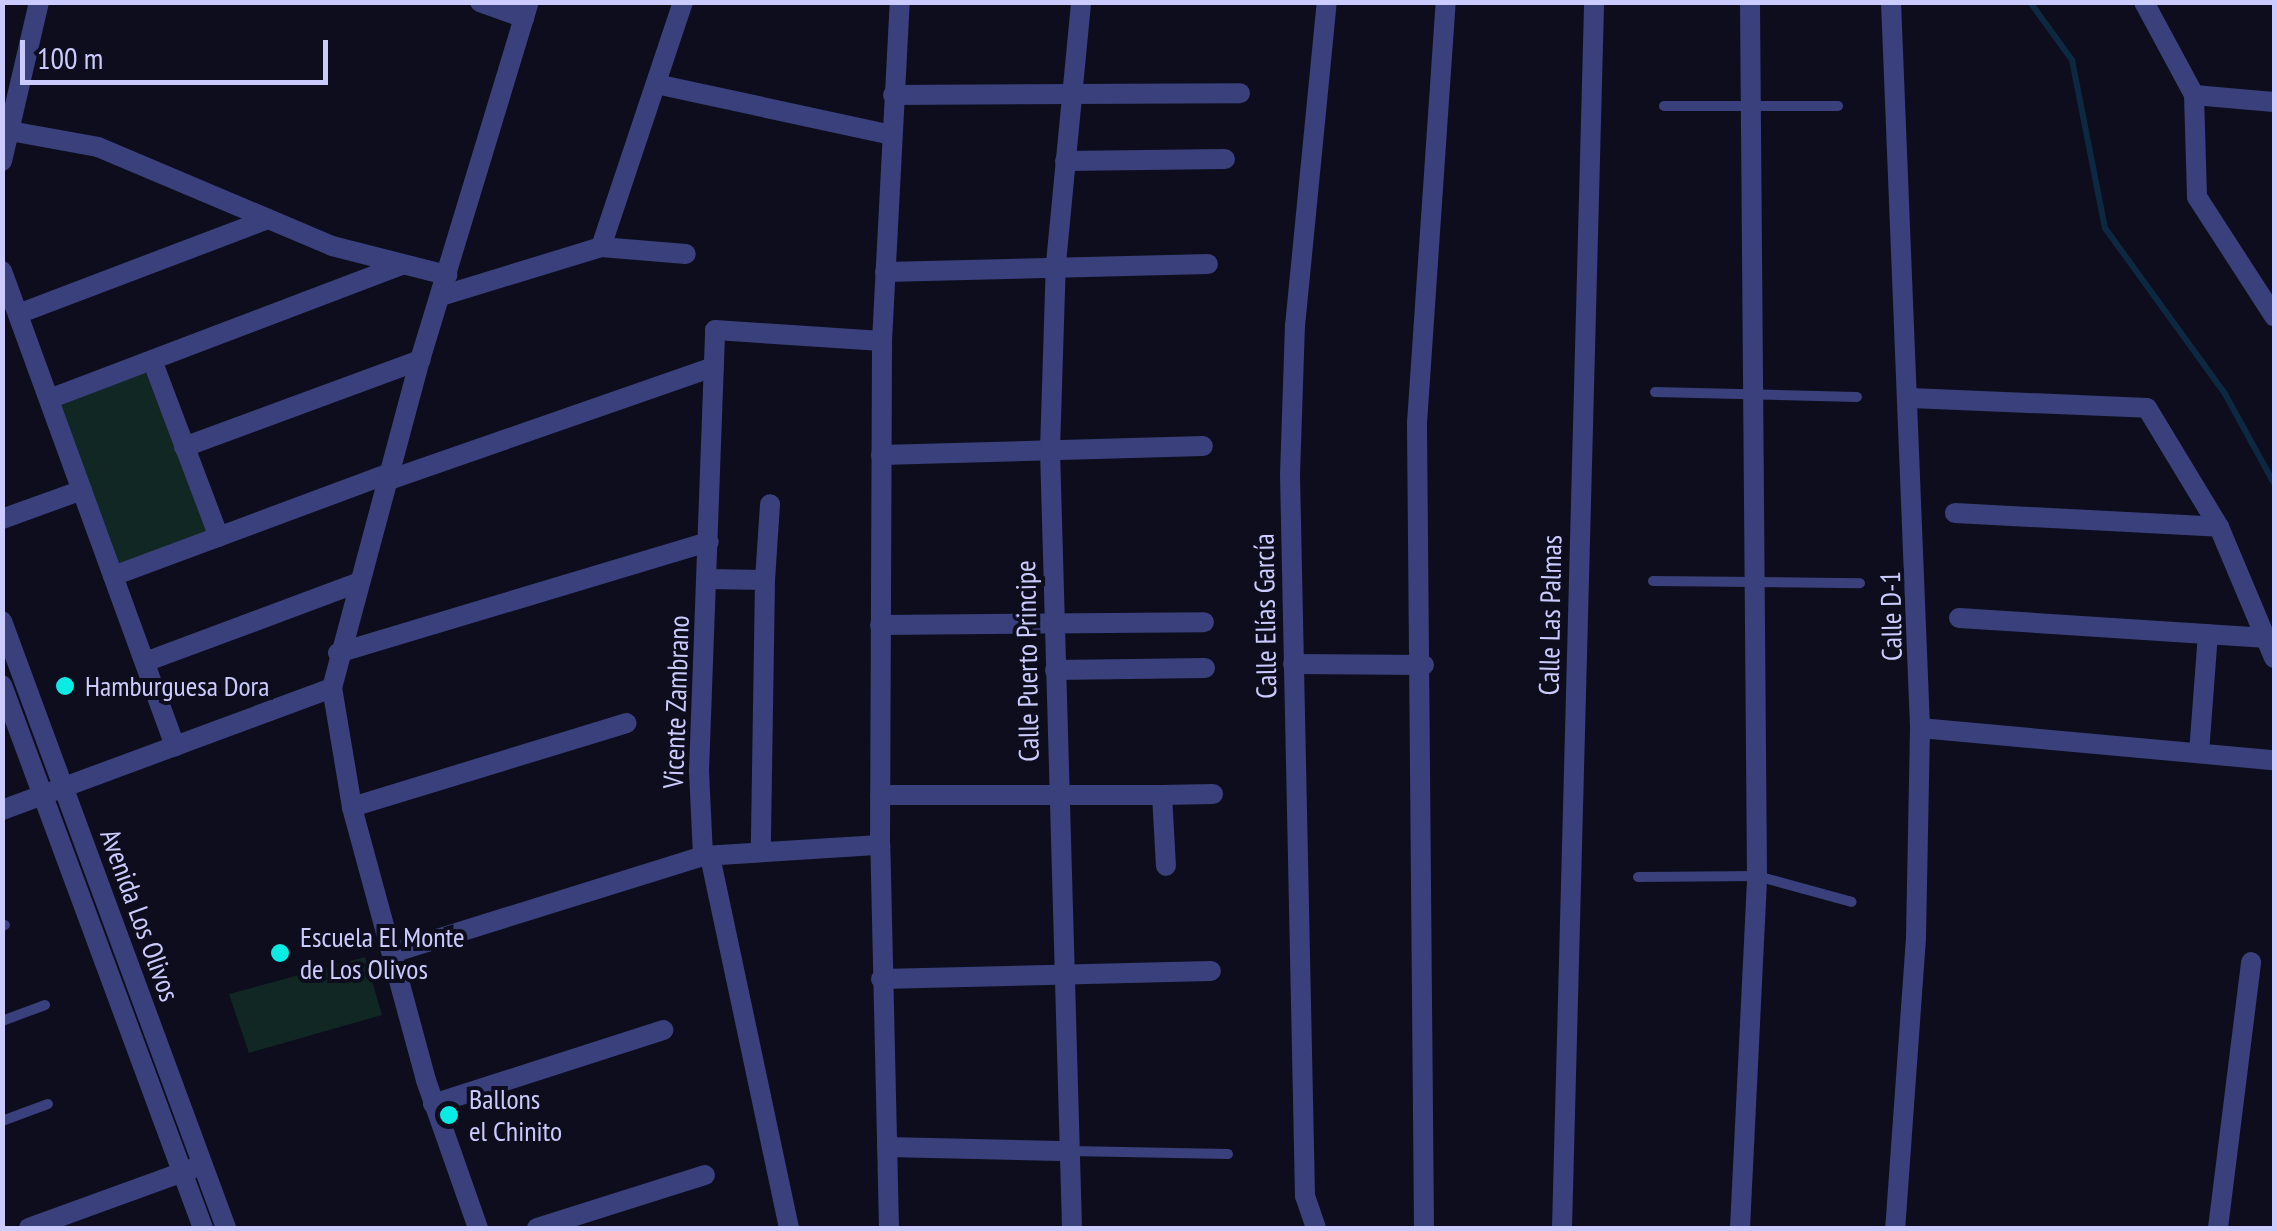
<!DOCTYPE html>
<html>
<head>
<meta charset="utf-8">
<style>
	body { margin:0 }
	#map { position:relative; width:2277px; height:1231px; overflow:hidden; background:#0d0d1d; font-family:"PT Sans Narrow",sans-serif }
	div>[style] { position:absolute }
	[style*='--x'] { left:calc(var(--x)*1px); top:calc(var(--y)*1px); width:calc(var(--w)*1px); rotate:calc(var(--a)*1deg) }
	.green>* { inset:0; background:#102723 }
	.stream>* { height:6px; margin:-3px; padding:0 3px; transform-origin:3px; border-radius:3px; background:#0d2841 }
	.service>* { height:10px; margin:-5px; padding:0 5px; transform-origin:5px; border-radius:5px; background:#39407b }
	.minor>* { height:20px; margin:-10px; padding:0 10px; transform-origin:10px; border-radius:10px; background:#39407b }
	.tertiary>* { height:20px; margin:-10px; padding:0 10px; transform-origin:10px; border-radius:10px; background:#39407b }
	.dots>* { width:28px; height:28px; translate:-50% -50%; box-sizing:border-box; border:5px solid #0d0d1d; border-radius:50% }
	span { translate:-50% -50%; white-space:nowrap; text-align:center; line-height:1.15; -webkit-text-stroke:8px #0d0d1d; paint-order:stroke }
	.street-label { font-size:28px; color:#cbccfd }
	.poi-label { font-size:28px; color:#cbccfd }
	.left { translate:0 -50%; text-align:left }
	.frame { position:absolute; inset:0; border:5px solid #cbccfd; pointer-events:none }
	.scale { position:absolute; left:20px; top:40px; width:308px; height:45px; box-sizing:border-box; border:5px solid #cbccfd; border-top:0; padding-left:12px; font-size:30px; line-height:35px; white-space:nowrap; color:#cbccfd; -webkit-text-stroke:8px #0d0d1d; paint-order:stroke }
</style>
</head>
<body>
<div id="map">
	<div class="green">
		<div style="clip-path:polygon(145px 371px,208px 532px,118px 565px,61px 404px)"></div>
		<div style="clip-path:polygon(365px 957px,382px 1015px,249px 1053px,229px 994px)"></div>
	</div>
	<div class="stream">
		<div style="--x:2030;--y:2;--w:72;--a:54.1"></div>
		<div style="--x:2072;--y:60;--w:171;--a:78.9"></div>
		<div style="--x:2105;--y:228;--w:205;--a:54.1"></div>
		<div style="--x:2225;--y:394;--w:102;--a:61.2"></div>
	</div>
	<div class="service">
		<div style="--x:1664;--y:106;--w:174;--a:0"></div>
		<div style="--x:1655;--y:392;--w:202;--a:1.4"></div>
		<div style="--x:1653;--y:581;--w:207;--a:0.6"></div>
		<div style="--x:1638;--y:877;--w:119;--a:-0.5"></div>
		<div style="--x:1757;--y:876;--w:98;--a:15.3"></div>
		<div style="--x:2;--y:926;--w:3;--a:-18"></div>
		<div style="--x:2;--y:1021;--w:46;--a:-20.4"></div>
		<div style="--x:2;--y:1121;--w:49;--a:-20.3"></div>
		<div style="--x:1070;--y:1151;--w:158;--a:1.1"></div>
	</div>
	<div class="minor">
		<div style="--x:480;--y:2;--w:47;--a:20"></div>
		<div style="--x:1891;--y:2;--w:727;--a:87.71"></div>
		<div style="--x:1920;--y:728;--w:210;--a:91.1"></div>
		<div style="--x:1916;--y:938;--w:291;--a:94.1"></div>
		<div style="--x:2144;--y:2;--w:106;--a:61.7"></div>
		<div style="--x:2194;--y:95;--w:102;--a:88.3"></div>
		<div style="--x:2197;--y:197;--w:142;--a:57.1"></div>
		<div style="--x:656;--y:84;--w:240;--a:12.2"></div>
		<div style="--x:893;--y:95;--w:347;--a:-0.3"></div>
		<div style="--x:2194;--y:95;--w:80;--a:5"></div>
		<div style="--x:10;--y:131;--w:89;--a:10.3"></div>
		<div style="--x:98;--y:147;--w:254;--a:22.9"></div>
		<div style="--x:332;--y:246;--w:119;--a:14.2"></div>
		<div style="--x:2;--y:161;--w:163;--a:-76.9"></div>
		<div style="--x:1065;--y:161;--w:160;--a:-0.7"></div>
		<div style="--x:601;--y:247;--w:258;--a:-71.5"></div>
		<div style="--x:2;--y:271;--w:506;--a:69.99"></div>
		<div style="--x:885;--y:272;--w:323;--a:-1.4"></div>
		<div style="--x:441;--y:296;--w:167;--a:-17"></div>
		<div style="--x:601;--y:247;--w:85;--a:4.7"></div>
		<div style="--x:18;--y:314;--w:267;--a:-20.8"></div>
		<div style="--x:152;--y:360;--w:189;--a:69.3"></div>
		<div style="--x:1911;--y:398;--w:236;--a:2.4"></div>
		<div style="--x:2147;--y:408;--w:139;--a:58.8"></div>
		<div style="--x:2219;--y:527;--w:142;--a:67.2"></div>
		<div style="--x:49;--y:399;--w:378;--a:-20.8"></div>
		<div style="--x:184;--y:447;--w:252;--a:-20.2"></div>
		<div style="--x:881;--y:455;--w:322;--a:-1.6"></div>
		<div style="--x:1955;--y:513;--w:264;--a:3"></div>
		<div style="--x:2;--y:519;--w:85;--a:-19.9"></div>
		<div style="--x:113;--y:576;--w:293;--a:-20.4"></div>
		<div style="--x:388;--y:474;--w:7;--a:106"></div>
		<div style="--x:386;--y:481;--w:347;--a:-19.2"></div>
		<div style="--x:708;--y:579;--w:57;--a:1"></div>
		<div style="--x:765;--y:580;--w:268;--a:90.9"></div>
		<div style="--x:765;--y:580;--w:76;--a:-86.2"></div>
		<div style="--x:1959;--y:618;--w:309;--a:3.7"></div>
		<div style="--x:880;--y:625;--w:324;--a:-0.5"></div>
		<div style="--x:338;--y:653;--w:387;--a:-16.7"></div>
		<div style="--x:145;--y:662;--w:226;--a:-20.4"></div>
		<div style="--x:1293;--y:664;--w:131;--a:0.4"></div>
		<div style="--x:1055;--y:670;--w:150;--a:-0.8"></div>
		<div style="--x:1920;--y:728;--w:355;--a:5.2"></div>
		<div style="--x:2199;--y:753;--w:119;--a:-85.7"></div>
		<div style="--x:880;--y:795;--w:282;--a:0"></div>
		<div style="--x:1162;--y:795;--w:71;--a:86.8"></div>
		<div style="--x:1162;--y:795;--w:51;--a:-1.1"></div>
		<div style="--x:352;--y:807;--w:287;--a:-17"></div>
		<div style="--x:2;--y:810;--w:352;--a:-20.3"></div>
		<div style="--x:392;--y:953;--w:326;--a:-17.3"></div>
		<div style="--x:703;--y:856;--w:177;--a:-3.6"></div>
		<div style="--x:881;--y:979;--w:330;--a:-1.4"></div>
		<div style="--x:433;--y:1104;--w:242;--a:-17.8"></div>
		<div style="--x:887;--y:1147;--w:183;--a:1.3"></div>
		<div style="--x:29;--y:1228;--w:184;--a:-20"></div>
		<div style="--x:478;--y:1228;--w:157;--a:-109.4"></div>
		<div style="--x:426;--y:1080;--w:283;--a:-105.2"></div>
		<div style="--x:352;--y:807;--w:121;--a:-99.5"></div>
		<div style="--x:332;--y:688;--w:340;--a:-75"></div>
		<div style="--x:420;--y:360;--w:374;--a:-73.1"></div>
		<div style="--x:537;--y:1228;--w:176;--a:-17.5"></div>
		<div style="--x:789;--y:1228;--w:380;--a:-102"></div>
		<div style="--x:710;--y:856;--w:7;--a:180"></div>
		<div style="--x:703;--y:856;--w:85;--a:-92.7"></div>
		<div style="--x:699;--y:771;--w:441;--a:-87.9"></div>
		<div style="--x:715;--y:330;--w:167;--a:3.8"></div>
		<div style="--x:889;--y:1228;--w:383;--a:-91.3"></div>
		<div style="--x:880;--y:845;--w:504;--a:-89.77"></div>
		<div style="--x:882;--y:341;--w:339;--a:-87"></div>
		<div style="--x:1072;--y:1228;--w:778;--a:-91.62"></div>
		<div style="--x:1050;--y:450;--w:187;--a:-88.2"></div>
		<div style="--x:1056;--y:263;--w:262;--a:-84.5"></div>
		<div style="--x:1316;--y:1228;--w:34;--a:-109"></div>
		<div style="--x:1305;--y:1196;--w:721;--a:-91.19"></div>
		<div style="--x:1290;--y:475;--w:149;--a:-88.1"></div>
		<div style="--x:1295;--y:326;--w:326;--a:-84.4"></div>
		<div style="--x:1424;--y:1228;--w:805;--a:-90.5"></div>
		<div style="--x:1417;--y:423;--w:422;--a:-86.1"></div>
		<div style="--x:1562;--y:1228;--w:1226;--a:-88.5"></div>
		<div style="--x:1740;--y:1228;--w:352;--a:-87.2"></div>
		<div style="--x:1757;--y:876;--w:874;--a:-90.46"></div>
		<div style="--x:2218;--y:1228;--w:268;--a:-82.9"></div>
	</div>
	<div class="tertiary">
		<div style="--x:2;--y:621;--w:647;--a:69.74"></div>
		<div style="--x:2;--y:685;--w:579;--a:69.69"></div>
	</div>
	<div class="dots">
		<div style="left:65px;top:686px;background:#09ebe3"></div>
		<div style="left:280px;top:953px;background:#09ebe3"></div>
		<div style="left:449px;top:1115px;background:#09ebe3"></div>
	</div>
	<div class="street-label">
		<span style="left:1550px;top:615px;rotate:-89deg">Calle Las Palmas</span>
		<span style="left:1265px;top:616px;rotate:-91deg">Calle Elías García</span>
		<span style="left:1891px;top:616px;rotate:-91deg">Calle D-1</span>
		<span style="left:1027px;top:661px;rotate:-91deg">Calle Puerto Principe</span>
		<span style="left:676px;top:702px;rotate:-88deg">Vicente Zambrano</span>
		<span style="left:140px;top:915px;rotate:70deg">Avenida Los Olivos</span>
	</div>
	<div class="poi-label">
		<span class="left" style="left:85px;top:686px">Hamburguesa Dora</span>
		<span class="left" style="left:300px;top:953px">Escuela El Monte<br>de Los Olivos</span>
		<span class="left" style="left:469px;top:1115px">Ballons<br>el Chinito</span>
	</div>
	<div class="frame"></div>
	<div class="scale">100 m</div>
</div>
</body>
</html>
